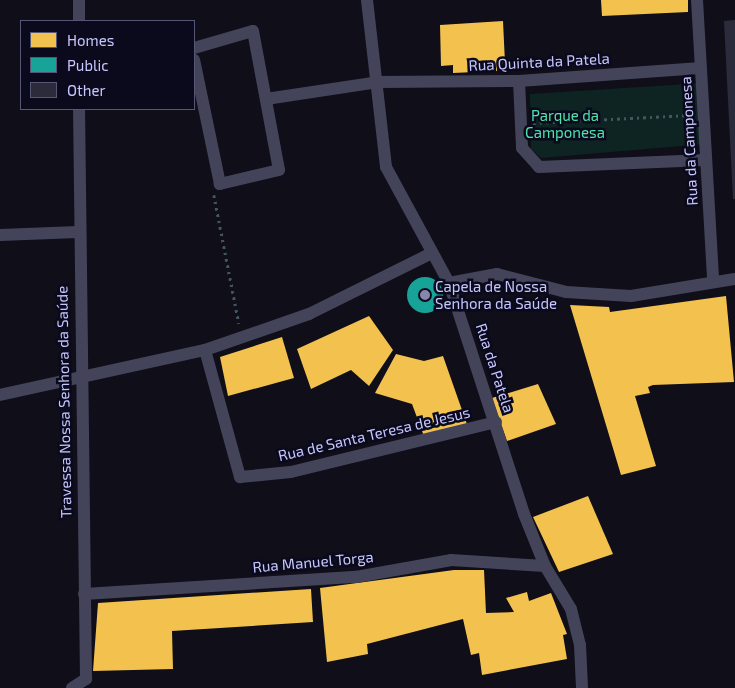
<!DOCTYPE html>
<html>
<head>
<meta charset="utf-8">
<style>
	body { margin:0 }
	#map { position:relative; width:735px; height:688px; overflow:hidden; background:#0f0e19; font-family:"Exo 2",sans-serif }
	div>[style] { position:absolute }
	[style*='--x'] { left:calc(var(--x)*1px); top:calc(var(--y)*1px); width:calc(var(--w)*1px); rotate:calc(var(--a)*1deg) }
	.green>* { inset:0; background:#0d2422 }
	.homes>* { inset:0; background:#f2c14e }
	.public>* { inset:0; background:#17a398 }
	.round { border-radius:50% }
	.building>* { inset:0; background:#2c2b3c }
	.path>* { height:2.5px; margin-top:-1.25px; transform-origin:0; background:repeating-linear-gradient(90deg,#43555f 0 2.5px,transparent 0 6.5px) }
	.street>* { height:12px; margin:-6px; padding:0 6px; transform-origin:6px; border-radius:6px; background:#43445a }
	.dots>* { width:14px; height:14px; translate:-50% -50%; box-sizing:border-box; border:2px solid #0b0a1d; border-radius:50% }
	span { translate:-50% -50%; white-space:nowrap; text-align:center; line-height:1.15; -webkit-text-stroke:5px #0b0a1d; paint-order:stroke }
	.street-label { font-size:15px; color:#c6c7ff }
	.park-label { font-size:15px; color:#4de4aa }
	.poi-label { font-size:15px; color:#c6c7ff }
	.left { translate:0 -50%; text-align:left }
	.legend { position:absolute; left:20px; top:20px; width:175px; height:90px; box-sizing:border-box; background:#0b0a1d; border:1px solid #565677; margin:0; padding:6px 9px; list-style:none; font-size:15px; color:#c6c7ff }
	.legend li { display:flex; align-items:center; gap:10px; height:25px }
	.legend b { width:25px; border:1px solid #565677 }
</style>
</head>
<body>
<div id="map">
	<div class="green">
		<div style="clip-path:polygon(702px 83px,705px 144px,541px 158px,531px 149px,530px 94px)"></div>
	</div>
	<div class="homes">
		<div style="clip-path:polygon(601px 0,688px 0,688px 12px,602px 16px)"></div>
		<div style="clip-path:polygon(503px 21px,505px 63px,497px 64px,497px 71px,453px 73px,453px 65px,441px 66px,440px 25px)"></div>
		<div style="clip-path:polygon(726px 296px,734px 382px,653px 385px,648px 387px,650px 393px,635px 396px,656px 466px,621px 475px,570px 305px,609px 307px,610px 312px)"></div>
		<div style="clip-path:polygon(369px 316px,393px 350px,369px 386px,351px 370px,311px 389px,297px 349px)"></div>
		<div style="clip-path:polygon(282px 337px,294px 378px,228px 396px,220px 357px)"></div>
		<div style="clip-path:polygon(396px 354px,424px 361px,443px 356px,469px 430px,425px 439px,412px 404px,375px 393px)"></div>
		<div style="clip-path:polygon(538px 384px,556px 424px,507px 441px,492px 398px)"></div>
		<div style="clip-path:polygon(588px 496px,613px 554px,559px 572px,533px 517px)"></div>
		<div style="clip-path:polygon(454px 570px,484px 570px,486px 613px,514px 612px,506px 598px,527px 592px,529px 601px,551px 593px,567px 634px,563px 635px,567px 659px,482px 675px,479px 653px,471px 655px,463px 619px,367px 644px,368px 654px,327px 662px,320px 588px)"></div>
		<div style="clip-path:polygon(311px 589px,313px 622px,172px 631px,173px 669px,93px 671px,98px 603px)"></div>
	</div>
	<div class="public">
		<div class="round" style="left:407px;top:277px;width:36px;height:36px"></div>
	</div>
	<div class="building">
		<div style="clip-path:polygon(735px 20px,735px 199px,733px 199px,724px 21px)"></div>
	</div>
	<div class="path">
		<div style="--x:533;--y:123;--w:157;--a:-2.9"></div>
		<div style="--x:214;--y:195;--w:131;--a:79"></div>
	</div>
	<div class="street">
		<div style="--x:367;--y:0;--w:168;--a:83.5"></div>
		<div style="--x:386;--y:167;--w:132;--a:61.5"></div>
		<div style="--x:449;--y:283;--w:243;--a:72"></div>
		<div style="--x:524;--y:514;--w:56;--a:68"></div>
		<div style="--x:545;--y:566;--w:50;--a:58.8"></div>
		<div style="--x:571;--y:609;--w:37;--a:76"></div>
		<div style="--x:580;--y:645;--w:43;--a:87.3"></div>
		<div style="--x:697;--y:0;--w:281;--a:86.7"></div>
		<div style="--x:79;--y:21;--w:21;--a:-90"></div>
		<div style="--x:194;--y:48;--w:61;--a:-16.1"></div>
		<div style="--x:253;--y:31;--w:141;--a:79.4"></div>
		<div style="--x:279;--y:170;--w:61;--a:166.7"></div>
		<div style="--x:220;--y:184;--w:127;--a:-101.8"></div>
		<div style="--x:519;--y:81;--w:67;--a:87.4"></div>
		<div style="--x:522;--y:148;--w:25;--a:48"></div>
		<div style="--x:539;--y:167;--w:166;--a:-2.4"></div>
		<div style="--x:266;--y:99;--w:113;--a:-8.6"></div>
		<div style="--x:378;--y:82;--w:141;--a:-0.4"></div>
		<div style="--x:519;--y:81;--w:182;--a:-4.1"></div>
		<div style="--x:0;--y:235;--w:78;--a:-2.2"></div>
		<div style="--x:449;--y:283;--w:49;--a:-10.6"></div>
		<div style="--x:497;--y:274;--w:71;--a:14.6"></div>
		<div style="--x:566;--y:292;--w:65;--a:3.5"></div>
		<div style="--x:631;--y:296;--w:105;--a:-9.3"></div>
		<div style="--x:205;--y:350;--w:132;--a:74.6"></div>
		<div style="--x:240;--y:477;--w:51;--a:-5.6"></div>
		<div style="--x:291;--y:472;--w:211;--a:-13.7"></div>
		<div style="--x:0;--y:395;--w:210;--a:-12.4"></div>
		<div style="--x:205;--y:350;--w:110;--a:-19.1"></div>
		<div style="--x:309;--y:314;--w:137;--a:-26.4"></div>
		<div style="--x:84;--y:594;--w:273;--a:-3.6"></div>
		<div style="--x:356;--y:577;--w:97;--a:-10.1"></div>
		<div style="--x:451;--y:560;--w:94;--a:3.7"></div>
		<div style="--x:72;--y:688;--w:17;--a:-33"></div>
		<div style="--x:86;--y:679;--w:570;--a:-90.7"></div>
	</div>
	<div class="dots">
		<div style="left:425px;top:295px;background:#8686ae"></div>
	</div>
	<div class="street-label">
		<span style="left:539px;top:62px;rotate:-3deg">Rua Quinta da Patela</span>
		<span style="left:689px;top:141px;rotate:-93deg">Rua da Camponesa</span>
		<span style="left:495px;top:368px;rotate:72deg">Rua da Patela</span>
		<span style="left:64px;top:402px;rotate:-91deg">Travessa Nossa Senhora da Saúde</span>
		<span style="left:374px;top:434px;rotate:-13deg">Rua de Santa Teresa de Jesus</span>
		<span style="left:313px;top:562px;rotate:-5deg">Rua Manuel Torga</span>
	</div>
	<div class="park-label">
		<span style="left:565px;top:124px">Parque da<br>Camponesa</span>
	</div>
	<div class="poi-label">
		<span class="left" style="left:435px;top:295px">Capela de Nossa<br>Senhora da Saúde</span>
	</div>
	<ul class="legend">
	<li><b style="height:14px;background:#f2c14e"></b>Homes</li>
	<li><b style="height:14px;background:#17a398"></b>Public</li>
	<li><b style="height:14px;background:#2c2b3c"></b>Other</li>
	</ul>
</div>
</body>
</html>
